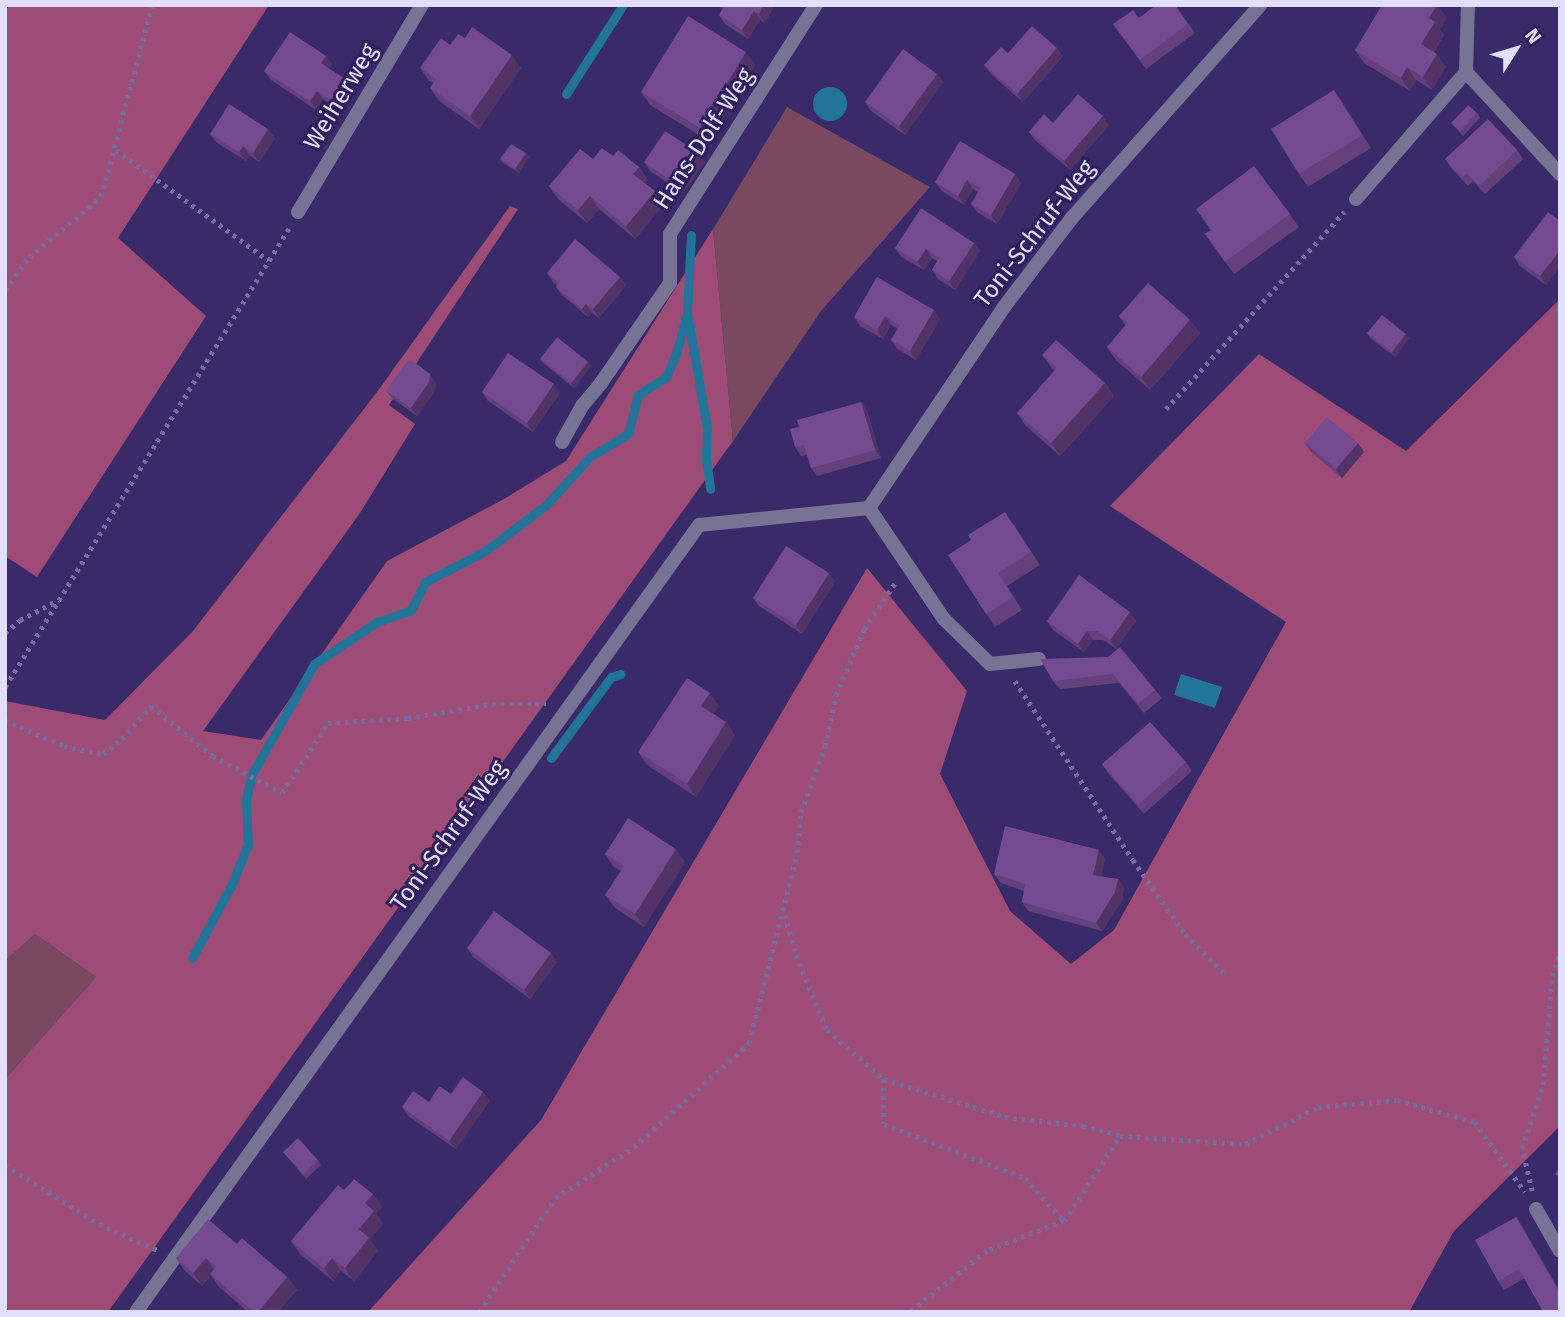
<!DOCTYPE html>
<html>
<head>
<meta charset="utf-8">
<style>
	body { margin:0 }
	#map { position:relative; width:1565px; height:1317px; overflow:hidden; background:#392a69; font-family:"Fira Sans",sans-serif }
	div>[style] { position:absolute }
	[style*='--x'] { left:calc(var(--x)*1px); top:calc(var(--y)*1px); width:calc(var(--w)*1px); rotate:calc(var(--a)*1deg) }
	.green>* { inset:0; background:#794960 }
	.forest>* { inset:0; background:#9d4c75 }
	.water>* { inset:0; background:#227598 }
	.round { border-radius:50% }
	.stream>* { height:9px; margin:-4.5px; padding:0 4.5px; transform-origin:4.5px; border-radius:4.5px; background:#227598 }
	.path>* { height:4.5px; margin-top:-2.25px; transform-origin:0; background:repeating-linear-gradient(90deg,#766c9f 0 3.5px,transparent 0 8.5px) }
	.lane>* { height:14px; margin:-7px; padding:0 7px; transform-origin:7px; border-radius:7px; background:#787395 }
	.street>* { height:14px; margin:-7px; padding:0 7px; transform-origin:7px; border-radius:7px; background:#787395 }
	.wall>* { inset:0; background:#64407c }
	.shaded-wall>* { inset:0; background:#513465 }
	.building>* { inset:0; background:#744a90 }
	span { translate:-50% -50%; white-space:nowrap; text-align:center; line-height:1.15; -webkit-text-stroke:6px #2f1f5d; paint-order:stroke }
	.street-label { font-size:24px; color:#e2dffe }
	.frame { position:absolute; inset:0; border:7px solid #e2dffe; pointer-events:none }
	.north { position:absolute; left:1481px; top:14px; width:70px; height:70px; -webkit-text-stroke:5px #2f1f5d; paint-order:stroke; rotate:53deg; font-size:19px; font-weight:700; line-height:28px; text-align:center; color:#e2dffe }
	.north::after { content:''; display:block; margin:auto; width:24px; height:32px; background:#e2dffe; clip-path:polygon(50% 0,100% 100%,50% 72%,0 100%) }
</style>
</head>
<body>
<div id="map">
	<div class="green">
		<div style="clip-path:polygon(787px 107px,930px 187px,821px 311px,733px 441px,713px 229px)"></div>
		<div style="clip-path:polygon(35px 934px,96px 977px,5px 1079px,5px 961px)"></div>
	</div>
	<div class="forest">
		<div style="clip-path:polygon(5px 5px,269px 5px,118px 238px,206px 316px,37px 577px,5px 556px)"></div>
		<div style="clip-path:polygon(510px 206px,518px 209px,389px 405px,415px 424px,360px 513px,203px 731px,261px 740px,387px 561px,504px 499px,566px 461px,713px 229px,733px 441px,108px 1312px,5px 1312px,5px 1079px,96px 977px,35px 934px,5px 961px,5px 701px,105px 720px,193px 631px,380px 388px)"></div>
		<div style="clip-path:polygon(1560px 299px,1560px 1126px,1454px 1231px,1409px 1312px,368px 1312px,541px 1120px,867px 568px,967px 691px,940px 774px,1010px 911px,1071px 964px,1114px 930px,1286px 622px,1110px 506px,1259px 354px,1406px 451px)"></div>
	</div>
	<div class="water">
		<div class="round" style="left:813px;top:87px;width:34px;height:34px"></div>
		<div style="clip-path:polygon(1181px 674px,1222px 687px,1215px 708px,1174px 695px)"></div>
	</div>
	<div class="stream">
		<div style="--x:566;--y:94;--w:106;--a:-57.4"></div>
		<div style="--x:688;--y:318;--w:112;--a:80.2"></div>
		<div style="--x:707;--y:428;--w:31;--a:92"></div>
		<div style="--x:706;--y:459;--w:30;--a:82"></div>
		<div style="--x:551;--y:758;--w:101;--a:-53.5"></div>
		<div style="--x:611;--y:677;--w:10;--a:-17"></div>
		<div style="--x:192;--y:958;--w:84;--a:-61.6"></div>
		<div style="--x:232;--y:884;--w:43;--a:-68.2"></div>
		<div style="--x:248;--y:844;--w:44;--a:-92.6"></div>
		<div style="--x:246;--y:800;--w:25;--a:-78"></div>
		<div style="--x:251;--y:776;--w:129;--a:-60.6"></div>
		<div style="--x:314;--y:664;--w:76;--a:-33.7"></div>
		<div style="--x:377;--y:622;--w:36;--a:-19"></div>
		<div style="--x:411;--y:610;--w:31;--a:-63"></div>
		<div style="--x:425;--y:582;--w:68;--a:-27.3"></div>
		<div style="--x:485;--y:551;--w:76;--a:-37"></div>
		<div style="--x:546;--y:505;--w:65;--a:-47.5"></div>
		<div style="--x:590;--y:457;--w:44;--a:-31.2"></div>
		<div style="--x:628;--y:434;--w:40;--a:-75.6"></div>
		<div style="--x:638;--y:395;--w:33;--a:-33"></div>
		<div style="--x:666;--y:377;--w:28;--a:-67"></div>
		<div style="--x:677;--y:351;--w:39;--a:-75"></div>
		<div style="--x:687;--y:313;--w:78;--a:-87.1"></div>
	</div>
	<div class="path">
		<div style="--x:116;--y:150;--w:188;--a:35.9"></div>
		<div style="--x:5;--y:290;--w:41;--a:-54"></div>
		<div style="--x:29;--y:257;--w:94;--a:-39.8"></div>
		<div style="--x:101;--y:197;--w:199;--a:-75.1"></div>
		<div style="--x:1166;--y:409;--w:266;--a:-47.9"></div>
		<div style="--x:5;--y:633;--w:20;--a:-41"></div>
		<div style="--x:20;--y:620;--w:43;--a:-27.8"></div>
		<div style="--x:1015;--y:681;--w:214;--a:56.6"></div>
		<div style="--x:1133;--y:860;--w:90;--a:54.9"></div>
		<div style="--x:1185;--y:934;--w:59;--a:45"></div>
		<div style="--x:5;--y:687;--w:540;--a:-58.25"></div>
		<div style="--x:5;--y:720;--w:64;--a:23.8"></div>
		<div style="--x:64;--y:746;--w:40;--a:12"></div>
		<div style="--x:103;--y:754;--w:24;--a:-38"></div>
		<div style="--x:122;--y:739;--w:44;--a:-48.7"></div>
		<div style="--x:151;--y:706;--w:80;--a:38.9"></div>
		<div style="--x:213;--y:756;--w:78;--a:28.2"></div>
		<div style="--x:282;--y:793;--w:84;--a:-56.7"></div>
		<div style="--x:328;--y:723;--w:80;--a:-3.6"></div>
		<div style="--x:408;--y:718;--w:86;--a:-9.4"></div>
		<div style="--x:493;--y:704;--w:53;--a:0"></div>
		<div style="--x:783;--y:907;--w:50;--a:74.8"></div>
		<div style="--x:796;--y:955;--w:81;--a:67.5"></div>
		<div style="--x:827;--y:1030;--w:75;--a:40.7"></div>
		<div style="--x:884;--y:1079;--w:127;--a:17.4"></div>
		<div style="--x:1005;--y:1117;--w:79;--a:6.6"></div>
		<div style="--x:1083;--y:1126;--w:38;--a:14"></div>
		<div style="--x:884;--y:1079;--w:45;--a:90"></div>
		<div style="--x:884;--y:1124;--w:151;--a:21"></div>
		<div style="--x:1025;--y:1178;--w:58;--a:47.8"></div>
		<div style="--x:1064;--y:1221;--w:83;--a:158.7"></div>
		<div style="--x:987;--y:1251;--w:98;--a:141.6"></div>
		<div style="--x:5;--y:1165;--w:111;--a:32.1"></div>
		<div style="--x:99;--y:1224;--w:64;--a:24.1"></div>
		<div style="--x:1532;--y:1191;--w:43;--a:-103.4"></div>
		<div style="--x:1522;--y:1149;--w:67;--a:-71.8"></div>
		<div style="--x:1543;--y:1085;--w:109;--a:-85.3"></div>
		<div style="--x:1552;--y:976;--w:25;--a:-72"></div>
		<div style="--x:1064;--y:1221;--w:102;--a:-56.6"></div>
		<div style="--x:1120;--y:1136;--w:125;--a:3.7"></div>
		<div style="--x:1245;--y:1144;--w:82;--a:-26.9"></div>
		<div style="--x:1318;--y:1107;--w:79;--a:-5.1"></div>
		<div style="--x:1397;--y:1100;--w:81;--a:15.8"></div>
		<div style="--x:1475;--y:1122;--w:86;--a:54.5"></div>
		<div style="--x:479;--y:1312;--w:137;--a:-56.3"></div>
		<div style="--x:555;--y:1198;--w:94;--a:-32.8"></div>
		<div style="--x:634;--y:1147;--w:155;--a:-42.1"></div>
		<div style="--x:749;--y:1043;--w:196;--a:-75.8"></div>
		<div style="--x:797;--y:853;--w:41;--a:-84.4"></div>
		<div style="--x:801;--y:812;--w:70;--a:-70"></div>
		<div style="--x:825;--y:746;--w:52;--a:-77.8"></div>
		<div style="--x:836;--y:695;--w:72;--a:-67"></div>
		<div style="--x:864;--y:629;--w:55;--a:-56"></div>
	</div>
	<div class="lane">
		<div style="--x:1466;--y:72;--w:139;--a:47.3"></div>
		<div style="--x:869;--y:508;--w:134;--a:56"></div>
		<div style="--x:944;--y:619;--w:64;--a:44.4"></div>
		<div style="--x:990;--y:664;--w:49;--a:-5.8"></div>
	</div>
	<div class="street">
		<div style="--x:1356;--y:199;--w:168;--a:-49.1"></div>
		<div style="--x:1466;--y:72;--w:67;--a:-88.3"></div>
		<div style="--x:298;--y:212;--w:241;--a:-59.1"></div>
		<div style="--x:562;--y:442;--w:41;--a:-60.9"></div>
		<div style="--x:582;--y:406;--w:30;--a:-50"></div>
		<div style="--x:601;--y:383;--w:121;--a:-55.4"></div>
		<div style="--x:670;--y:283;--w:49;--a:-90"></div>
		<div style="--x:670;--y:234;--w:272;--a:-57.5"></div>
		<div style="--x:1536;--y:1209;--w:48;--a:60.3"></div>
		<div style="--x:136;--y:1312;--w:968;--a:-54.42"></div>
		<div style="--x:699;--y:525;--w:171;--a:-5.7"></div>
		<div style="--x:869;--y:508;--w:242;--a:-56.1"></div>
		<div style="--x:1004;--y:307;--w:111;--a:-52.7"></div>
		<div style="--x:1071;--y:219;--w:286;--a:-48.5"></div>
	</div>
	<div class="wall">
		<div style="clip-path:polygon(717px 5px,775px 5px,765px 23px,760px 20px,748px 39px,725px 24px,719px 15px,723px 9px)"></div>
		<div style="clip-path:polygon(1175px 5px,1195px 33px,1146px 69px,1113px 24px,1139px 18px)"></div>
		<div style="clip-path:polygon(1447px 17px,1440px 29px,1444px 35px,1434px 52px,1446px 67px,1432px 90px,1416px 80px,1410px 91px,1364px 63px,1355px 50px)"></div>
		<div style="clip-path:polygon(465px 38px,521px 68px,479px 129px,439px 101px,430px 88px,433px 83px,429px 81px,420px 68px,450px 45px)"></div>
		<div style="clip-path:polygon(1008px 53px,1063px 56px,1023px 102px,991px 74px,984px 65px)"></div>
		<div style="clip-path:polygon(326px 56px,332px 64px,329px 69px,345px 79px,351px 88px,337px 109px,323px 99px,316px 110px,271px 80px,264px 71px)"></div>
		<div style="clip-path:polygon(755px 65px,709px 141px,650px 105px,641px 92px)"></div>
		<div style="clip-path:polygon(937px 74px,943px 82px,905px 135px,871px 111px,865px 102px)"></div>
		<div style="clip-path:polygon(1334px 90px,1371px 148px,1308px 187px,1299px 174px)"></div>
		<div style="clip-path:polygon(1477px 113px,1480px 118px,1463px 136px,1451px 123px)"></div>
		<div style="clip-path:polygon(1053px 123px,1109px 125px,1070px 170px,1035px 140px,1029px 132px)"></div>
		<div style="clip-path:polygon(268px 129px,275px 138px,259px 162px,249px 155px,246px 161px,216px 142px,210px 134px)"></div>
		<div style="clip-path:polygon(1517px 150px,1523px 159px,1485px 194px,1473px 181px,1468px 186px,1451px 168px,1445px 159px)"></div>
		<div style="clip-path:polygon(526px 153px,529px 157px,519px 173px,503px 163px,500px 159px)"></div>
		<div style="clip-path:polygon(613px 156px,639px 167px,648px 180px,645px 183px,655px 191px,664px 204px,635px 239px,599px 209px,587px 223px,558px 199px,549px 186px,593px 159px)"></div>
		<div style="clip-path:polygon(644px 162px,705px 162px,683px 193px,650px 171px)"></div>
		<div style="clip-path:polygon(1254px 166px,1299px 227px,1234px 274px,1205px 234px,1211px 230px)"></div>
		<div style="clip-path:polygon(1015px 174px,1021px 183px,997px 224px,978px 213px,971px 204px,978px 192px,973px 189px,964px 205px,942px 191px,935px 182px)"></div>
		<div style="clip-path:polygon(1560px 221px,1560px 267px,1546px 285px,1520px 266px,1514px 257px)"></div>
		<div style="clip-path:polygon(974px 243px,980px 251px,955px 290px,938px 279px,932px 270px,937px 261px,932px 258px,924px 270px,901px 257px,895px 248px)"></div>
		<div style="clip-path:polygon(547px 273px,620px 277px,626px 285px,599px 318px,592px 313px,588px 317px,562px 295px,556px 287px,557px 285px,553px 282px)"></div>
		<div style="clip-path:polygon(877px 277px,940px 319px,916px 360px,897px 349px,891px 340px,898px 329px,891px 325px,883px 339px,860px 326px,854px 317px)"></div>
		<div style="clip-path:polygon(1119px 316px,1200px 333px,1150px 390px,1116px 360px,1107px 347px,1126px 326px)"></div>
		<div style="clip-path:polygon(1367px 333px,1409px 338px,1395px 357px,1370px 338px)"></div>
		<div style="clip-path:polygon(1042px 355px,1105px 383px,1114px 396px,1060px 456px,1026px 426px,1017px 413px,1054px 371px)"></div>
		<div style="clip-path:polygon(540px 359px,591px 366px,574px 388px,543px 363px)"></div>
		<div style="clip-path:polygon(436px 383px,435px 391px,417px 416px,393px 399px,386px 391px)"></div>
		<div style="clip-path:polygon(482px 392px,560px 393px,533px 432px,488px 401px)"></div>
		<div style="clip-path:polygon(861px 402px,867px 411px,881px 458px,817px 476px,811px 468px,807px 455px,801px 456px,795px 447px,799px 427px)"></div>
		<div style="clip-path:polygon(1305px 443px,1364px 452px,1342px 478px,1311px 452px)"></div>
		<div style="clip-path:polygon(1014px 525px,1040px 565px,1007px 586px,1022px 610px,995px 627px,948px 555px)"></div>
		<div style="clip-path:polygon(829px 573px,835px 582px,802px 634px,759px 606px,753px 598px)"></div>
		<div style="clip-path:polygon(1047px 621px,1136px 621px,1116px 649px,1103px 640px,1093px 640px,1084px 652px,1053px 630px)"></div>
		<div style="clip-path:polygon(1108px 657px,1155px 690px,1162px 698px,1144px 713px,1119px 683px,1060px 689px,1053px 681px)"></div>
		<div style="clip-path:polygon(719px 706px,713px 714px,735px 735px,696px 797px,647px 765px,638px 752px)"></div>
		<div style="clip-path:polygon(1186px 762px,1192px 771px,1144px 814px,1108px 773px,1102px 764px)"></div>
		<div style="clip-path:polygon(605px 854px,685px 862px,644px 927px,615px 908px,605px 895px,621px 871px,614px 867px)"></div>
		<div style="clip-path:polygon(1105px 859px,1101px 877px,1118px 879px,1124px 888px,1122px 901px,1102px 931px,1028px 911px,1022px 902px,1024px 891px,1001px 883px,994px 874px)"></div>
		<div style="clip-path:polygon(467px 948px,557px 962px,530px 999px,473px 957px)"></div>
		<div style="clip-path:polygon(451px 1094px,490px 1100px,456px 1149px,408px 1116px,402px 1107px,429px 1102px)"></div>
		<div style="clip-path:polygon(283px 1152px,318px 1160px,321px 1165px,306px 1179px)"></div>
		<div style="clip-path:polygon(344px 1190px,373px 1194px,382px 1207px,376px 1214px,383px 1224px,370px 1239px,378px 1251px,354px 1281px,341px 1271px,333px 1281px,300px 1254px,291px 1241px)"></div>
		<div style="clip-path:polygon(1516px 1217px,1522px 1226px,1560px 1291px,1560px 1312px,1525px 1278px,1504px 1290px,1498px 1281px)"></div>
		<div style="clip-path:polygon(237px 1244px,287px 1277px,297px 1290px,278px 1312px,248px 1312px,219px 1287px,211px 1276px,202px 1286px,185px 1271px,176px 1258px)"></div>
	</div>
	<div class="shaded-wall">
		<div style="clip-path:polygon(764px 5px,775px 5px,765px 23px,759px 14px)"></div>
		<div style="clip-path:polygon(1437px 5px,1447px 17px,1440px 29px,1444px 35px,1430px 57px,1421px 44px,1429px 18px)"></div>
		<div style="clip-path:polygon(754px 11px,760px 20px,748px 39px,742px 30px)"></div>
		<div style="clip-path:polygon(1057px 48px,1063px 56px,1023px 102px,1017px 94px)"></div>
		<div style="clip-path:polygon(746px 52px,755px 65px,709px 141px,700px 128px)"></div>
		<div style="clip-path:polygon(1437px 54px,1446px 67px,1432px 90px,1423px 77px)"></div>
		<div style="clip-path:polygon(512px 55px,521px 68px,479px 129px,470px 116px)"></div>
		<div style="clip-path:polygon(326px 56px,332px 64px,327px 72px,321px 63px)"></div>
		<div style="clip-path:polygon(1407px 67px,1416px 80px,1410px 91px,1401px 78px)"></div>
		<div style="clip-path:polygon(937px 74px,943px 82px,905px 135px,899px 126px)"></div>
		<div style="clip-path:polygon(345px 79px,351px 88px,337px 109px,331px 100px)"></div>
		<div style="clip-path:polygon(1334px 90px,1343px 103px,1371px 148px,1362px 135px)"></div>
		<div style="clip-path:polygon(317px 91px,323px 99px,316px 110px,310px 101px)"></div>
		<div style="clip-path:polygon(1103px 116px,1109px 125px,1070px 170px,1064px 161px)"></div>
		<div style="clip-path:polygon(268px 129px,275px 138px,259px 162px,253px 153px)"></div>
		<div style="clip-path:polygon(243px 146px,249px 155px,246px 161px,239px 152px)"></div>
		<div style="clip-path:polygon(526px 153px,529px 157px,519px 173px,515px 169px)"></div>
		<div style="clip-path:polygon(699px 153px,705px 162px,683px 193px,677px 185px)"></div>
		<div style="clip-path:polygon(639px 167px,648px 180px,642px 187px,633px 174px)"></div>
		<div style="clip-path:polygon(1015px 174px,1021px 183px,997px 224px,991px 215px)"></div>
		<div style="clip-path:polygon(967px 180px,973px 189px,964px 205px,958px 196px)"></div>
		<div style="clip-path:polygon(655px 191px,664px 204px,635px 239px,626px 226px)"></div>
		<div style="clip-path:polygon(590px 196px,599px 209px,587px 223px,578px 210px)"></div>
		<div style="clip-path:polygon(974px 243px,980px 251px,955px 290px,949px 281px)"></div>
		<div style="clip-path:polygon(926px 249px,932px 258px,924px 270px,917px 262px)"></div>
		<div style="clip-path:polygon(1560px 250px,1560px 267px,1546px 285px,1540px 276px)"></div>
		<div style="clip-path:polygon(620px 277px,626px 285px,599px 318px,593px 309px)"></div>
		<div style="clip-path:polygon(586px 304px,592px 313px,588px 317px,582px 309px)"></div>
		<div style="clip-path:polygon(934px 310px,940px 319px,916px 360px,910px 351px)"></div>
		<div style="clip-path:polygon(885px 316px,891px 325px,883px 339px,877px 330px)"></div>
		<div style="clip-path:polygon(1190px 320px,1200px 333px,1150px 390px,1141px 377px)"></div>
		<div style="clip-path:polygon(1406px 334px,1409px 338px,1395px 357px,1392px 352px)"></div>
		<div style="clip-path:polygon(588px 362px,591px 366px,574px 388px,571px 383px)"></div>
		<div style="clip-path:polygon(430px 374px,436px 383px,435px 391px,417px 416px,411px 408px)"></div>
		<div style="clip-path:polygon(1105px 383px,1114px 396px,1060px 456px,1051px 443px)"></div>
		<div style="clip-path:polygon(554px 384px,560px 393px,533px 432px,527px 423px)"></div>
		<div style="clip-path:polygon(861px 402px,867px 411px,881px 458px,875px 450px)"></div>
		<div style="clip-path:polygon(1358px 443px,1364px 452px,1342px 478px,1336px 469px)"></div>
		<div style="clip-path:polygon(829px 573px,835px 582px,802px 634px,796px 625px)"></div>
		<div style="clip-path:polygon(1130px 612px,1136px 621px,1116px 649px,1110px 640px)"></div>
		<div style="clip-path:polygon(1087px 631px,1093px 640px,1084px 652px,1078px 644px)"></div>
		<div style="clip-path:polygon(710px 693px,719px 706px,710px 719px,701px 706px)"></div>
		<div style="clip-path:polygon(726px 722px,735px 735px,696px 797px,687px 784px)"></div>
		<div style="clip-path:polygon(676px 849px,685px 862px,644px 927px,635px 914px)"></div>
		<div style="clip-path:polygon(1099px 850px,1105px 859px,1099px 884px,1093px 875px)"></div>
		<div style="clip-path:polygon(1118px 879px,1124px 888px,1122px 901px,1102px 931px,1096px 923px)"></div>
		<div style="clip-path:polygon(551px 953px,557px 962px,530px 999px,524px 990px)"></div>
		<div style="clip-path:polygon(483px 1092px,490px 1100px,456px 1149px,449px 1141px)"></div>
		<div style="clip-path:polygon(373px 1194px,382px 1207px,376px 1214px,383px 1224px,370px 1239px,378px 1251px,354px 1281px,345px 1268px,359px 1229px,365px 1203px)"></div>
		<div style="clip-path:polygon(1516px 1217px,1522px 1226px,1560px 1291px,1560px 1293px)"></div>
		<div style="clip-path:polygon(206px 1258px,215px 1271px,202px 1286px,193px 1273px)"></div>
		<div style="clip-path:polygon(332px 1258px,341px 1271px,333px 1281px,324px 1268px)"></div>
		<div style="clip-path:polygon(287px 1277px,297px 1290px,278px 1312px,258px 1312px)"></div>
	</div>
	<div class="building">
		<div style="clip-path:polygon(725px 5px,764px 5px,759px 14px,754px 11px,742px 30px,719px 15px)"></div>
		<div style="clip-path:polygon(1156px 5px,1175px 5px,1188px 24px,1140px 60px,1113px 24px,1133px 10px,1139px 18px)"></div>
		<div style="clip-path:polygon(1382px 5px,1437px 5px,1429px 18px,1435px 22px,1421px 44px,1437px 54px,1423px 77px,1407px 67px,1401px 78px,1355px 50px)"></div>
		<div style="clip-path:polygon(688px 16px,746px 52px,700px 128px,641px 92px)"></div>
		<div style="clip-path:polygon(1032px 26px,1057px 48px,1017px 94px,984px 65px,1001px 47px,1008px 53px)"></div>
		<div style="clip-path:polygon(472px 27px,512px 55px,470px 116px,430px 88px,436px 79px,420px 68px,441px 38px,450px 45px,458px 34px,465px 38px)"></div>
		<div style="clip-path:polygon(290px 32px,326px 56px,321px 63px,345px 79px,331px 100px,317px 91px,310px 101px,264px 71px)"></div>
		<div style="clip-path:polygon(903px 49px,937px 74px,899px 126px,865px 102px)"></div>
		<div style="clip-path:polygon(1334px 90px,1362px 135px,1299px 174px,1271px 129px)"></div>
		<div style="clip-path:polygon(1078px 94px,1103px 116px,1064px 161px,1029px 132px,1044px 114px,1053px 123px)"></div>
		<div style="clip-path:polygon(229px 104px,268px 129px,253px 153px,243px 146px,239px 152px,210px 134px)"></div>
		<div style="clip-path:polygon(1468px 105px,1477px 113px,1460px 131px,1451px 123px)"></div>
		<div style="clip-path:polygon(1488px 119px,1517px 150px,1479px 186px,1467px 173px,1462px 178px,1445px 159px)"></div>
		<div style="clip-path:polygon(665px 131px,699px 153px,677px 185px,644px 162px)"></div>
		<div style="clip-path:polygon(960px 141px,1015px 174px,991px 215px,971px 204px,981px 188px,967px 180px,958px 196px,935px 182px)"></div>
		<div style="clip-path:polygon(511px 144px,526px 153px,515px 169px,500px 159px)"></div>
		<div style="clip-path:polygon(602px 148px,613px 156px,618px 150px,639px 167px,633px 174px,655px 191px,626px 226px,590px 196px,578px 210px,549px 186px,580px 149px,593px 159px)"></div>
		<div style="clip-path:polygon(1254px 166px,1290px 214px,1225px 262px,1205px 234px,1211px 230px,1196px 209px)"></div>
		<div style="clip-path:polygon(921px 208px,974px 243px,949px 281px,932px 270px,939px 258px,926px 249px,917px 262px,895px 248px)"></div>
		<div style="clip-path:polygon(1548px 212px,1560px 221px,1560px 250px,1540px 276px,1514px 257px)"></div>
		<div style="clip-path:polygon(575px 239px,620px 277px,593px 309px,586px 304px,582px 309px,556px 287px,559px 283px,547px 273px)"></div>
		<div style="clip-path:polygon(877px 277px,934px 310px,910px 351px,891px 340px,900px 325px,885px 316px,877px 330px,854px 317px)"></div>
		<div style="clip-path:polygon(1148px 283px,1190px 320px,1141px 377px,1107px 347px,1127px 323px,1119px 316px)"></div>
		<div style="clip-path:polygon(1382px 315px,1406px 334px,1392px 352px,1367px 333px)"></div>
		<div style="clip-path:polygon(557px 337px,588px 362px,571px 383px,540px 359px)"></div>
		<div style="clip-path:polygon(1056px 340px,1105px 383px,1051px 443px,1017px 413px,1057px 368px,1042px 355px)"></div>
		<div style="clip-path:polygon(508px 353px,554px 384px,527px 423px,482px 392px)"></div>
		<div style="clip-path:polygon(407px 361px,414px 362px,430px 374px,429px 382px,411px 408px,386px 391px)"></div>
		<div style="clip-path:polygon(861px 402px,875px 450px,811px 468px,804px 445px,795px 447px,790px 429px,799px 427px,797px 420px)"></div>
		<div style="clip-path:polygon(1327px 417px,1358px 443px,1336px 469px,1305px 443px)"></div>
		<div style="clip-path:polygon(1005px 512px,1031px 552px,998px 573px,1013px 597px,986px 614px,948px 555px,971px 540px,968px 535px)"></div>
		<div style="clip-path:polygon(786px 546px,829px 573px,796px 625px,753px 598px)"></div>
		<div style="clip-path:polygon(1079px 575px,1130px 612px,1110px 640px,1097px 631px,1087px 631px,1078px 644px,1047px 621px)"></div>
		<div style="clip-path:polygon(1120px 647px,1155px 690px,1138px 704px,1113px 674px,1053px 681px,1040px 659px,1108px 657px)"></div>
		<div style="clip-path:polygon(687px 678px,710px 693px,701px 706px,726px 722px,687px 784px,638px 752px)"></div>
		<div style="clip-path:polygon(1150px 722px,1186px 762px,1138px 805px,1102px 764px)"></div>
		<div style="clip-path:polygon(628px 818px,676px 849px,635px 914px,605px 895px,624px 866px,605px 854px)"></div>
		<div style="clip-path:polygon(1005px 826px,1099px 850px,1093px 875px,1118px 879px,1115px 892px,1096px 923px,1022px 902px,1025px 884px,994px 874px)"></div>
		<div style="clip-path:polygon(494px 911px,551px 953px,524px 990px,467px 948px)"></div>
		<div style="clip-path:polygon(463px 1077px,483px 1092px,449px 1141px,402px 1107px,413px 1091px,429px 1102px,439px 1086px,451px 1094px)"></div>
		<div style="clip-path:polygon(298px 1138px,318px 1160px,303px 1174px,283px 1152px)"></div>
		<div style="clip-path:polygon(1560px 1167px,1560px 1178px,1555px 1174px)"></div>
		<div style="clip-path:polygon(354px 1179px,373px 1194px,365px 1203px,374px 1211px,359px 1229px,369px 1238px,345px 1268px,332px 1258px,324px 1268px,291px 1241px,338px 1185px,344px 1190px)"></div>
		<div style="clip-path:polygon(1516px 1217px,1560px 1293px,1560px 1312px,1543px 1312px,1519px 1269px,1498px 1281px,1475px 1240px)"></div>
		<div style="clip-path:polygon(208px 1219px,237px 1244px,242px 1238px,287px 1277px,258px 1312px,254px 1312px,210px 1274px,216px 1267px,206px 1258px,193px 1273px,176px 1258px)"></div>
	</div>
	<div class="street-label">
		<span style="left:341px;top:97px;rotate:-59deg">Weiherweg</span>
		<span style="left:704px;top:139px;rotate:-57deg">Hans-Dolf-Weg</span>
		<span style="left:1035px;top:234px;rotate:-52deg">Toni-Schruf-Weg</span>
		<span style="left:449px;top:836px;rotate:-54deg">Toni-Schruf-Weg</span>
	</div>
	<div class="frame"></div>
	<div class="north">N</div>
</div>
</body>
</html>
